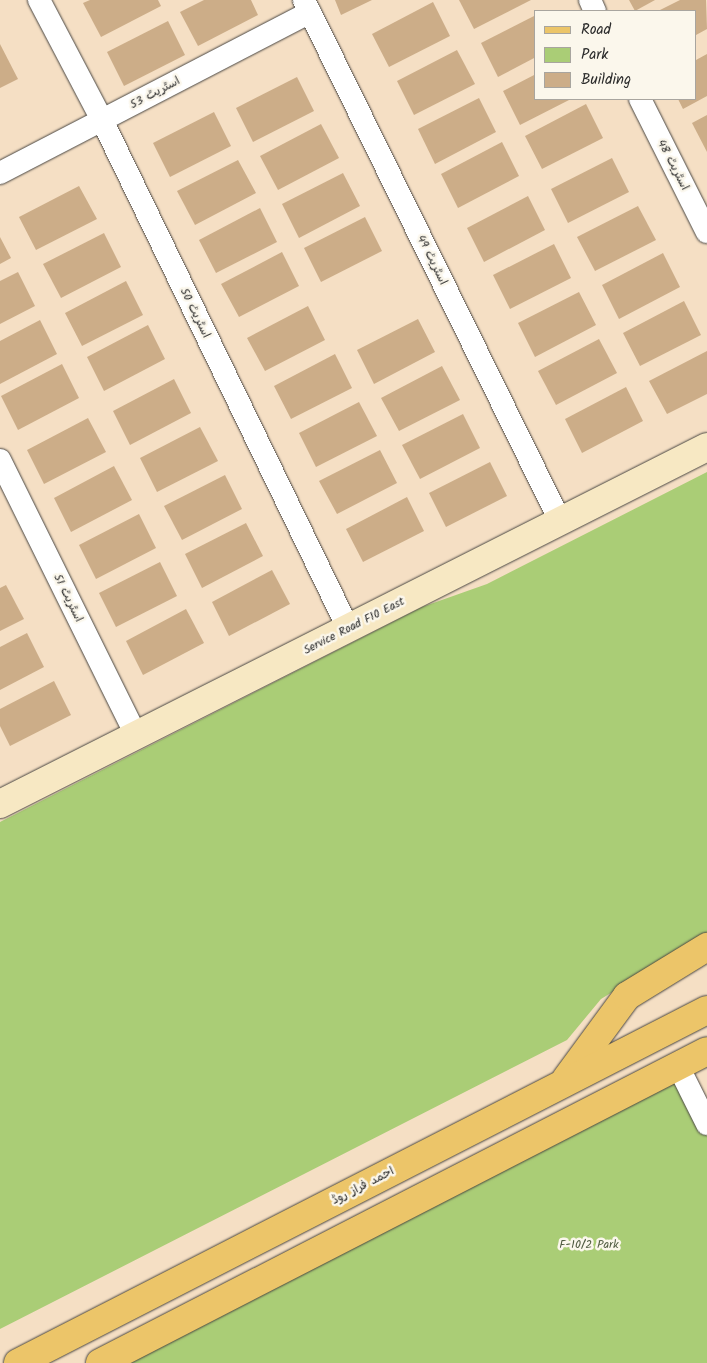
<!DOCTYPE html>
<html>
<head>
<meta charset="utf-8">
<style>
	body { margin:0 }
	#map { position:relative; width:707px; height:1363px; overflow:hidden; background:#f5dfc4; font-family:Kalam,"Playpen Sans Arabic",sans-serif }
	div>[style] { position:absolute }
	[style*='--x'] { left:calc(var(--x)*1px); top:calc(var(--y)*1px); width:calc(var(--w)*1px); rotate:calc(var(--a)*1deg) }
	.green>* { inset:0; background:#aacd76 }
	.building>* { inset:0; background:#ccad88 }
	.roads { filter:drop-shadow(0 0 1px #494642) drop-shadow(0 0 1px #494642) }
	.street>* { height:22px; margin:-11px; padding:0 11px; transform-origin:11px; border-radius:11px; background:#fff }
	.secondary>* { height:28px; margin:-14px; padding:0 14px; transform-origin:14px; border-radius:14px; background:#f7e8c3 }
	.primary>* { height:28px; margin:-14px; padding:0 14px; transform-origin:14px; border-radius:14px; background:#ecc569 }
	span { translate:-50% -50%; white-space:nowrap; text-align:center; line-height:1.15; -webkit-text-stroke:5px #fbf7ec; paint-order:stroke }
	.street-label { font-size:12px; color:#2b2b2b }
	.park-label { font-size:12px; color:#515c42 }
	.legend { position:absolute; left:534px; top:10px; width:162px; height:90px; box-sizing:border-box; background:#fbf7ec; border:1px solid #a8a59f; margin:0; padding:6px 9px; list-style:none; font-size:15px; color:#2b2b2b }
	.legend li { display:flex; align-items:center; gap:10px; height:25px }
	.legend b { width:25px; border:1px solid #a8a59f }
</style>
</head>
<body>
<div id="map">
	<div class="green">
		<div style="clip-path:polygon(707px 472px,707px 934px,601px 999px,567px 1040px,0 1329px,0 822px,422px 607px,487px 584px)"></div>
		<div style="clip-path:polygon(678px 1066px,707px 1124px,707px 1363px,100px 1363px)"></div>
	</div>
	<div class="building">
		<div style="clip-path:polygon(90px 0,158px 0,161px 6px,101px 37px,83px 3px)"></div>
		<div style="clip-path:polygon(204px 0,251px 0,258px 15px,198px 46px,180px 12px)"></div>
		<div style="clip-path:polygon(335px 0,372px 0,341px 15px)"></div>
		<div style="clip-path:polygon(459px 0,531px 0,474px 29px)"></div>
		<div style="clip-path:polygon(629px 0,655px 0,635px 11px)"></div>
		<div style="clip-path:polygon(680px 0,706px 0,707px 29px,696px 35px,696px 11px,658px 11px)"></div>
		<div style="clip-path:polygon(433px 2px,450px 36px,389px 67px,372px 34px)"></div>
		<div style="clip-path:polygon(536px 15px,536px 57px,498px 77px,481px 43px)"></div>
		<div style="clip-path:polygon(168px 21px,185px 55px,124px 86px,107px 52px)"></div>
		<div style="clip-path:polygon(0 44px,18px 79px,0 88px)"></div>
		<div style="clip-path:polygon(457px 50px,475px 84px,414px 115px,397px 81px)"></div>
		<div style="clip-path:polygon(707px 54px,707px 96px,683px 109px,678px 99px,696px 99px,696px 60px)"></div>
		<div style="clip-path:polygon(536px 74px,536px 99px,571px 99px,520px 125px,503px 91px)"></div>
		<div style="clip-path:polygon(297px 77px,314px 111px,253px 142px,236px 108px)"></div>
		<div style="clip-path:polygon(479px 98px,496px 132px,435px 164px,418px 129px)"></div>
		<div style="clip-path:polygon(586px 104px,603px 138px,542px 169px,525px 136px)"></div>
		<div style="clip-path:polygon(214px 112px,231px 146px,170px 177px,153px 143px)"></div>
		<div style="clip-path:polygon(707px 115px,707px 152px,692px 123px)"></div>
		<div style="clip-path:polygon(321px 124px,339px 158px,278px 190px,260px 156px)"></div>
		<div style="clip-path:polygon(502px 142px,519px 176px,458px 208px,441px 174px)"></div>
		<div style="clip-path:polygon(612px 158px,629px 192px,568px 223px,551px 189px)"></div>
		<div style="clip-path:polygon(238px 160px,256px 193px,195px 225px,177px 191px)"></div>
		<div style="clip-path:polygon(343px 173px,360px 206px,299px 238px,282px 204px)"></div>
		<div style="clip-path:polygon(79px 186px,97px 219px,36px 250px,19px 217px)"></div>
		<div style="clip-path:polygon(528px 196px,545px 230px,484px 262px,467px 228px)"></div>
		<div style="clip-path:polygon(638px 206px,656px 240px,595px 271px,577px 237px)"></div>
		<div style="clip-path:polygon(260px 208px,277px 242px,216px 273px,199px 240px)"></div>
		<div style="clip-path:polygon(365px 217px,382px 251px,321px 282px,304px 248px)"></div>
		<div style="clip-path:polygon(104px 233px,121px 267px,61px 298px,43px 264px)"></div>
		<div style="clip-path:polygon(0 237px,11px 258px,0 264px)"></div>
		<div style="clip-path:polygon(554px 244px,571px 278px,510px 309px,493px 275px)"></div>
		<div style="clip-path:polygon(282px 252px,299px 286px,239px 317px,221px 284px)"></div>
		<div style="clip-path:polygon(663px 253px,680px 287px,619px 319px,602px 285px)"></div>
		<div style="clip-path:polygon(18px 272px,35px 306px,0 324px,0 281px)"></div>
		<div style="clip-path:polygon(126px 281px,143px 315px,82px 346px,65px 313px)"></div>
		<div style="clip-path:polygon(579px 292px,596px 325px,535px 357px,518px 323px)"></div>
		<div style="clip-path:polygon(684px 301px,701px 335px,640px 366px,623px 333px)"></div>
		<div style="clip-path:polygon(308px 306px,325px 340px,265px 371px,247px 338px)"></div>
		<div style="clip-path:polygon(418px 319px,435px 352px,374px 384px,357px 350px)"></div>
		<div style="clip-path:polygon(40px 320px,57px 354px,0 384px,0 341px)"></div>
		<div style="clip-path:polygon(148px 325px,165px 359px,104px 391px,87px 357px)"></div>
		<div style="clip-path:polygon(599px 339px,617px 373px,556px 405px,538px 371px)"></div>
		<div style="clip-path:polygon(707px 351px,707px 394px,667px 414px,649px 381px)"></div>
		<div style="clip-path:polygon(335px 354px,352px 388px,291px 419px,274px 386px)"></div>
		<div style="clip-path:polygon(62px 364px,79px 398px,18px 430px,1px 396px)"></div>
		<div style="clip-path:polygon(442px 366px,460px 400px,399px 431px,381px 398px)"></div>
		<div style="clip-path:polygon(174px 379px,191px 413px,130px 445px,113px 411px)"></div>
		<div style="clip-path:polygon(626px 387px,643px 421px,582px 453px,565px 419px)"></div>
		<div style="clip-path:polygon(359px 402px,377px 436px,316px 467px,299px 433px)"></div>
		<div style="clip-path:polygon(463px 414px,480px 448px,420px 479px,402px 445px)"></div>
		<div style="clip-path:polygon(88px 418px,106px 452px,44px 484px,27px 450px)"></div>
		<div style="clip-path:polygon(200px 427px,218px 461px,157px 492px,140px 458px)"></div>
		<div style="clip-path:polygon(380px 450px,397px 483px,337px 514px,319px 481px)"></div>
		<div style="clip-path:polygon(490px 462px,507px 496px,446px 527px,429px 493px)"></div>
		<div style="clip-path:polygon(114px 466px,132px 500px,71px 532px,54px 498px)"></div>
		<div style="clip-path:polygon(225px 475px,242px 509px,182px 540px,164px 506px)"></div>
		<div style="clip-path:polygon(407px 497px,424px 531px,363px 562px,346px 529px)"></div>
		<div style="clip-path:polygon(139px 514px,156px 548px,96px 579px,79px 545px)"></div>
		<div style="clip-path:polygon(246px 523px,263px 556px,202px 588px,185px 554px)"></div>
		<div style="clip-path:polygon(160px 562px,177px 596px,116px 627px,99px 593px)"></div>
		<div style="clip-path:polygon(272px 570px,290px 604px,229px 636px,212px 602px)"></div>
		<div style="clip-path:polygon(6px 585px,24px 619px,0 631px,0 588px)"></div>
		<div style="clip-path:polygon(186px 609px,204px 643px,143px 675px,126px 641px)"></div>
		<div style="clip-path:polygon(27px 633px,44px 667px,0 690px,0 647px)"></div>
		<div style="clip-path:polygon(54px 681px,71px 715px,10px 746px,0 726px,0 709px)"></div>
	</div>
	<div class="roads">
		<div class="street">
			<div style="--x:39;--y:0;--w:136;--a:62.3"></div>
			<div style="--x:102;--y:120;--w:564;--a:64.16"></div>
			<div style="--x:304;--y:0;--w:580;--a:63.83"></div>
			<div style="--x:590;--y:0;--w:12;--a:66"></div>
			<div style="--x:640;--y:99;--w:149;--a:63.3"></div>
			<div style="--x:0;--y:173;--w:349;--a:-27.4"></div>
			<div style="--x:0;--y:460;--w:307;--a:63.7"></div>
			<div style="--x:678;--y:1066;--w:65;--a:63.4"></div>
		</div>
		<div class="secondary">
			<div style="--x:0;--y:804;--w:792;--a:-26.79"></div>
		</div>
		<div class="primary">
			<div style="--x:566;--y:1079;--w:103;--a:-53.7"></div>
			<div style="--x:627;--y:996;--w:94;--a:-31.5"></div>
			<div style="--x:18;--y:1363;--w:774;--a:-27.13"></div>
			<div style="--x:100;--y:1363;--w:682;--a:-27.2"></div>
		</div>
	</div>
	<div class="street-label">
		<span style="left:155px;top:93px;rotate:-28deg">اسٹریٹ 53</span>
		<span style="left:673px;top:165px;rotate:63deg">اسٹریٹ 48</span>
		<span style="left:432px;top:260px;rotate:64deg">اسٹریٹ 49</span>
		<span style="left:195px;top:313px;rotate:64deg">اسٹریٹ 50</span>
		<span style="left:68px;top:598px;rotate:64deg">اسٹریٹ 51</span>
		<span style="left:354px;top:626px;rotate:-27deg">Service Road F10 East</span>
		<span style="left:363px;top:1186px;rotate:-27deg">احمد فراز روڈ</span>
	</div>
	<div class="park-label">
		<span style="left:589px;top:1245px">F-10/2 Park</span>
	</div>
	<ul class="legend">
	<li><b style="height:6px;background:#ecc569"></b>Road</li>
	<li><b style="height:14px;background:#aacd76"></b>Park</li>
	<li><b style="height:14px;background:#ccad88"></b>Building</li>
	</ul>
</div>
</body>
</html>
